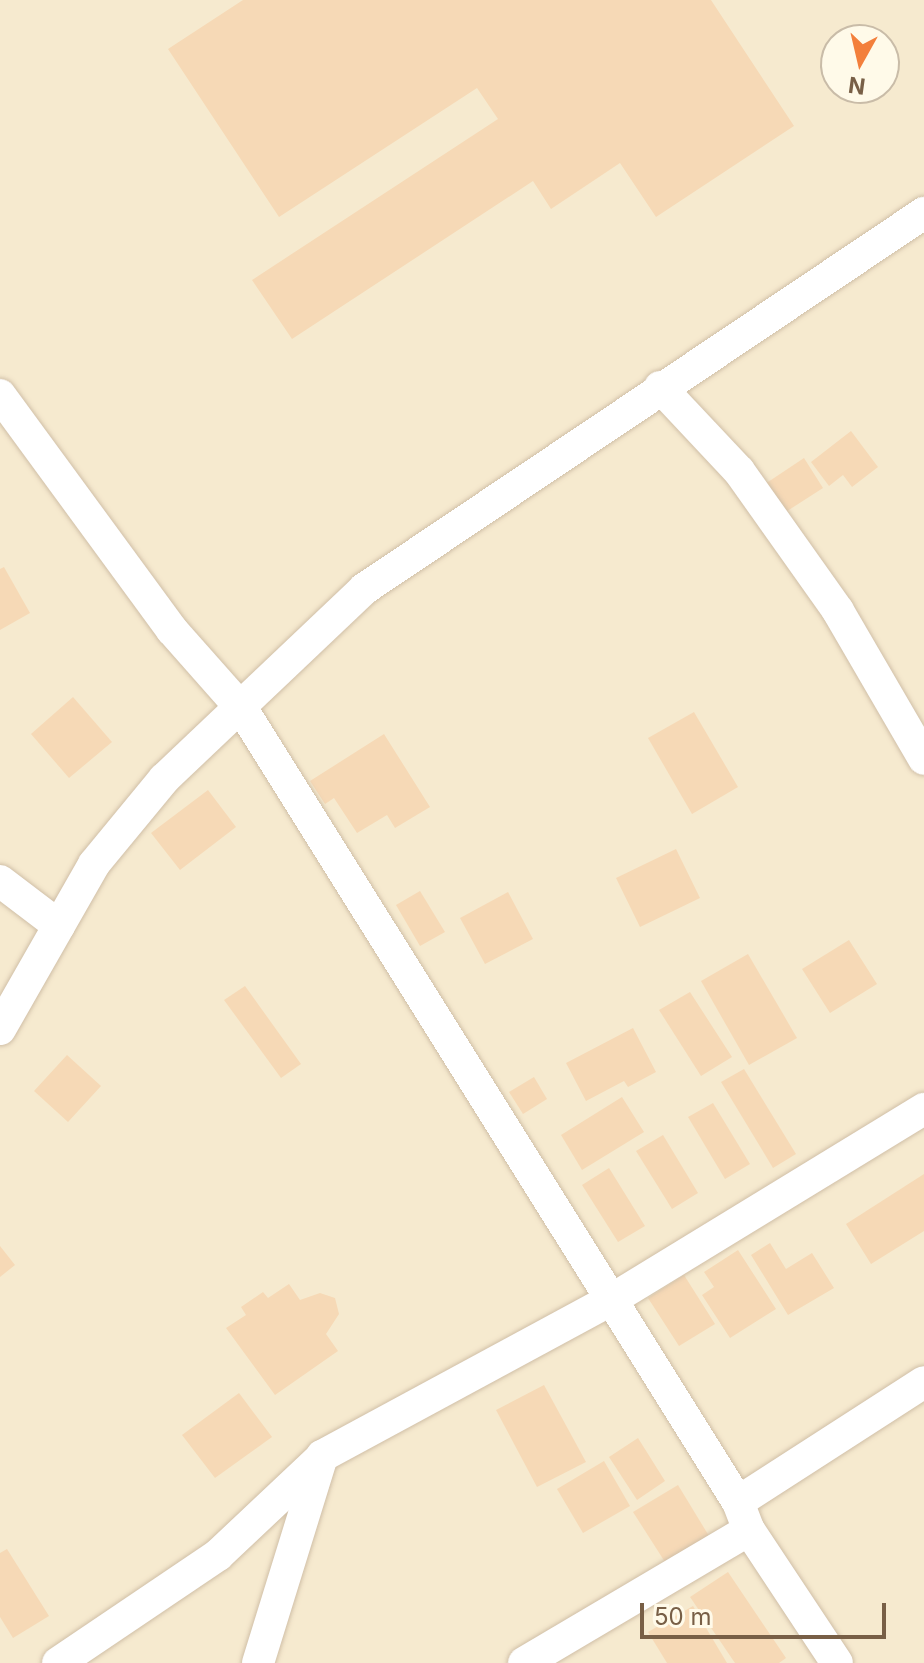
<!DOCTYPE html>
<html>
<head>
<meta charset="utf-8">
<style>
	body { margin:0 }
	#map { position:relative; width:924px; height:1663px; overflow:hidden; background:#fef7e1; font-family:Inter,sans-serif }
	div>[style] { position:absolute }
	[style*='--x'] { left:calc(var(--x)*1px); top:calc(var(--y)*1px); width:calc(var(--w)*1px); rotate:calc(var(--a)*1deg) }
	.residential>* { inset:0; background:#f6eacf }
	.building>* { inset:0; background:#f6d9b6 }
	.roads { filter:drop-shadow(0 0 2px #d0bfa7) drop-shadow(0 0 2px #d0bfa7) }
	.street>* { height:32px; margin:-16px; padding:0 16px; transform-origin:16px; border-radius:16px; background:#fff }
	span { translate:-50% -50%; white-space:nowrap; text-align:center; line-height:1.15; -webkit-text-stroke:8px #fffae9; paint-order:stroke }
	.north { position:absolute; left:820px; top:24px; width:80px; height:80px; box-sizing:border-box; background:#fffae9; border:2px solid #c9bca8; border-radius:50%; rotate:188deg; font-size:22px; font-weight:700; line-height:32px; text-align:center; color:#785f46 }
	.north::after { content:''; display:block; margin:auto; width:28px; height:36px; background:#f37f3b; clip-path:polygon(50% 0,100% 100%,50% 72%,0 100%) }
	.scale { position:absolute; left:640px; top:1603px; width:246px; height:36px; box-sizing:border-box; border:4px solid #785f46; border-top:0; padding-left:10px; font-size:24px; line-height:28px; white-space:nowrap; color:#785f46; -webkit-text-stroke:6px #fffae9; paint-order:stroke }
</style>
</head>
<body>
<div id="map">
	<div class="residential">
		<div style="clip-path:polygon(evenodd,0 0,924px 0,924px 1663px,0 1663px,0 0,836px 40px,884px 40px,884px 88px,836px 88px,836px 40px)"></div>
	</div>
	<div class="building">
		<div style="clip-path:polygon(243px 0,711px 0,794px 126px,656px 217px,620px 163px,551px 209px,533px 181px,292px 339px,252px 280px,498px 119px,477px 88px,279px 217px,168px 49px)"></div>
		<div style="clip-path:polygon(851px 431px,878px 467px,852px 487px,843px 475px,829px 486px,811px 462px)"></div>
		<div style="clip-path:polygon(804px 458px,823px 488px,781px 515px,762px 486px)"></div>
		<div style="clip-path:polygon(4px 567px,30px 613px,0 630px,0 569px)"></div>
		<div style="clip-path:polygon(73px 697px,112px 742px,69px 778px,31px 734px)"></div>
		<div style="clip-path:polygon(694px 712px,738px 787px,692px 814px,648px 738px)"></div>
		<div style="clip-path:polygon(384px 734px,430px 807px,395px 828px,387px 815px,357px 833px,334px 798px,325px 804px,310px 781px)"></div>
		<div style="clip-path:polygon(208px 790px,236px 827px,180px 870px,151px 833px)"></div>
		<div style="clip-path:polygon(676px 849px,700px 898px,640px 927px,616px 878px)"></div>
		<div style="clip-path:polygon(420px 891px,445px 932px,420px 946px,396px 905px)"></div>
		<div style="clip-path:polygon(508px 892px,533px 939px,485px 964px,460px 918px)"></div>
		<div style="clip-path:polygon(849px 940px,877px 984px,830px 1013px,802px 969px)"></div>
		<div style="clip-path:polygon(748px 954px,797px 1038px,749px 1065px,701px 981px)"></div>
		<div style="clip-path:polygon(245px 986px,301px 1064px,281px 1078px,224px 1000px)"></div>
		<div style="clip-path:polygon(690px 992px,732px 1057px,701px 1076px,659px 1010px)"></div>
		<div style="clip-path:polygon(633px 1028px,656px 1072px,628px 1087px,624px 1081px,586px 1101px,566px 1063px)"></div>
		<div style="clip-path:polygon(67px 1055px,101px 1086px,68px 1122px,34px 1091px)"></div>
		<div style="clip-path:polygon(744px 1069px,796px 1154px,773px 1168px,721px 1082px)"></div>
		<div style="clip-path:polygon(534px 1077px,547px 1099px,523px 1114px,509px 1092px)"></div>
		<div style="clip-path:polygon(622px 1097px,644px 1132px,582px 1170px,561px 1135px)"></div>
		<div style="clip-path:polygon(713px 1103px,750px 1164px,725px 1179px,688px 1117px)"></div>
		<div style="clip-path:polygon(663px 1135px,698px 1193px,672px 1209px,636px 1151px)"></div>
		<div style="clip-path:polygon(609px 1168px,645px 1226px,618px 1242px,582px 1185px)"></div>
		<div style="clip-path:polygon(924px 1174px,924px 1231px,871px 1264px,846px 1224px)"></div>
		<div style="clip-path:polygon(770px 1243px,786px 1269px,812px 1253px,834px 1288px,788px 1315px,751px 1255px)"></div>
		<div style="clip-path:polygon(0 1246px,15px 1265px,0 1277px)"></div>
		<div style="clip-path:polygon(738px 1250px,776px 1309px,730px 1338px,702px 1295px,714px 1287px,704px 1272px)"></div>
		<div style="clip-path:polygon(684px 1275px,715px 1324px,679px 1346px,648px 1298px)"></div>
		<div style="clip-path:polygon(289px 1284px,300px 1300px,320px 1293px,335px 1298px,339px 1314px,326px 1334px,338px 1351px,275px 1395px,226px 1328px,246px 1315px,241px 1307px,263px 1292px,268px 1298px)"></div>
		<div style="clip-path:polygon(544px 1385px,586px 1462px,537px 1487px,496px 1410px)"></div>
		<div style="clip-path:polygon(239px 1393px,272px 1437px,215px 1478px,182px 1435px)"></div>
		<div style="clip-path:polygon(638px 1438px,665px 1481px,637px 1500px,609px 1457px)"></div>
		<div style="clip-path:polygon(604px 1461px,630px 1506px,583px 1533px,557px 1489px)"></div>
		<div style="clip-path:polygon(678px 1485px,709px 1536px,665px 1562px,633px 1512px)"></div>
		<div style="clip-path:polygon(7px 1549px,49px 1616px,13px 1638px,0 1617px,0 1553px)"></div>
		<div style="clip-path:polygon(728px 1572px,786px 1658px,779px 1663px,735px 1663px,690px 1597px)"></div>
		<div style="clip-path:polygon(693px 1606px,727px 1663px,667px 1663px,648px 1632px)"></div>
	</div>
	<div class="roads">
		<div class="street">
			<div style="--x:660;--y:387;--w:115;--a:46.8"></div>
			<div style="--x:739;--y:471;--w:171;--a:54.7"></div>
			<div style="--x:838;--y:611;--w:171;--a:59.8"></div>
			<div style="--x:0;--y:395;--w:291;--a:53.8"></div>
			<div style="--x:172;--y:630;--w:106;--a:48.5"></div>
			<div style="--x:242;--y:709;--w:935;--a:57.98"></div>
			<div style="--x:738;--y:1502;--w:30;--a:69"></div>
			<div style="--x:749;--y:1530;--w:159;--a:56.5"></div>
			<div style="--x:0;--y:881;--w:74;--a:37.3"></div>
			<div style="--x:0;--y:1029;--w:190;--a:-60.3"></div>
			<div style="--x:94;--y:864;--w:110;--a:-50.5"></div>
			<div style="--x:164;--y:779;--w:276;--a:-43.5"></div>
			<div style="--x:364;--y:589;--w:675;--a:-33.88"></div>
			<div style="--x:738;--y:1502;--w:221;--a:-32.8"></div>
			<div style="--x:58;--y:1663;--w:193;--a:-34"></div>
			<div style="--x:218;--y:1555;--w:140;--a:-43.3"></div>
			<div style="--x:258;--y:1663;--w:217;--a:-72.8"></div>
			<div style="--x:322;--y:1456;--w:328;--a:-28.4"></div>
			<div style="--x:611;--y:1300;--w:367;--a:-31.4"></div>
			<div style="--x:524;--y:1663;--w:261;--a:-30.6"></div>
		</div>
	</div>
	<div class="north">N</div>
	<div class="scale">50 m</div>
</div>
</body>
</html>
